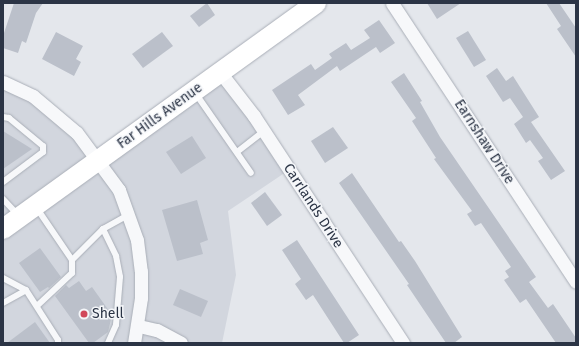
<!DOCTYPE html>
<html>
<head>
<meta charset="utf-8">
<style>
	body { margin:0 }
	#map { position:relative; width:579px; height:346px; overflow:hidden; background:#e4e7ec; font-family:"Fira Sans",sans-serif }
	div>[style] { position:absolute }
	[style*='--x'] { left:calc(var(--x)*1px); top:calc(var(--y)*1px); width:calc(var(--w)*1px); rotate:calc(var(--a)*1deg) }
	.built>* { inset:0; background:#d2d6de }
	.building>* { inset:0; background:#bbc0ca }
	.roads { filter:drop-shadow(0 0 1px #a9aeb7) drop-shadow(0 0 1px #a9aeb7) }
	.lane>* { height:6px; margin:-3px; padding:0 3px; transform-origin:3px; border-radius:3px; background:#f7f8fa }
	.street>* { height:13px; margin:-6.5px; padding:0 6.5px; transform-origin:6.5px; border-radius:6.5px; background:#f7f8fa }
	.primary>* { height:20px; margin:-10px; padding:0 10px; transform-origin:10px; border-radius:10px; background:#fff }
	.dots>* { width:11px; height:11px; translate:-50% -50%; box-sizing:border-box; border:2px solid #f4f6f9; border-radius:50% }
	span { translate:-50% -50%; white-space:nowrap; text-align:center; line-height:1.15; -webkit-text-stroke:3px #f4f6f9; paint-order:stroke }
	.street-label { font-size:14px; color:#2b3445 }
	.poi-label { font-size:14px; color:#2b3445 }
	.left { translate:0 -50%; text-align:left }
	.frame { position:absolute; inset:0; border:4px solid #2b3445; pointer-events:none }
</style>
</head>
<body>
<div id="map">
	<div class="built">
		<div style="clip-path:polygon(220px 72px,289px 170px,228px 211px,236px 275px,222px 343px,3px 343px,3px 82px,33px 96px,98px 161px)"></div>
	</div>
	<div class="building">
		<div style="clip-path:polygon(14px 3px,43px 3px,36px 13px,26px 43px,22px 41px,18px 53px,3px 48px,3px 36px)"></div>
		<div style="clip-path:polygon(207px 3px,215px 15px,199px 27px,190px 16px)"></div>
		<div style="clip-path:polygon(427px 3px,461px 3px,437px 19px)"></div>
		<div style="clip-path:polygon(546px 3px,559px 3px,576px 28px,576px 57px,557px 29px,561px 26px)"></div>
		<div style="clip-path:polygon(379px 20px,395px 43px,380px 53px,376px 47px,340px 71px,337px 66px,298px 95px,305px 105px,288px 115px,272px 90px,311px 64px,315px 70px,332px 58px,329px 54px,346px 43px,351px 50px,370px 38px,364px 30px)"></div>
		<div style="clip-path:polygon(468px 31px,486px 60px,474px 67px,456px 38px)"></div>
		<div style="clip-path:polygon(56px 32px,83px 46px,76px 59px,81px 62px,74px 76px,42px 59px)"></div>
		<div style="clip-path:polygon(162px 32px,173px 46px,143px 68px,132px 54px)"></div>
		<div style="clip-path:polygon(497px 68px,506px 81px,513px 76px,539px 117px,531px 122px,565px 171px,551px 180px,538px 161px,543px 158px,530px 140px,526px 143px,514px 124px,523px 117px,510px 98px,503px 102px,486px 76px)"></div>
		<div style="clip-path:polygon(404px 73px,422px 101px,420px 102px,440px 137px,536px 277px,529px 282px,548px 308px,553px 304px,576px 338px,576px 343px,556px 343px,526px 299px,520px 303px,504px 280px,509px 277px,505px 271px,511px 267px,481px 223px,475px 226px,467px 214px,472px 211px,434px 159px,436px 158px,412px 121px,416px 118px,391px 82px)"></div>
		<div style="clip-path:polygon(333px 127px,348px 148px,325px 163px,311px 141px)"></div>
		<div style="clip-path:polygon(3px 131px,32px 149px,3px 169px)"></div>
		<div style="clip-path:polygon(192px 136px,206px 158px,181px 174px,166px 152px)"></div>
		<div style="clip-path:polygon(352px 173px,399px 242px,401px 241px,415px 261px,462px 337px,454px 343px,446px 343px,407px 285px,409px 284px,339px 183px)"></div>
		<div style="clip-path:polygon(265px 192px,282px 215px,267px 226px,251px 203px)"></div>
		<div style="clip-path:polygon(197px 200px,208px 240px,200px 243px,203px 254px,177px 261px,162px 210px)"></div>
		<div style="clip-path:polygon(297px 240px,359px 335px,347px 343px,344px 343px,313px 295px,306px 300px,295px 284px,301px 279px,282px 250px)"></div>
		<div style="clip-path:polygon(40px 248px,61px 277px,49px 288px,48px 287px,40px 292px,19px 263px)"></div>
		<div style="clip-path:polygon(79px 281px,86px 291px,92px 287px,112px 315px,108px 332px,93px 343px,89px 343px,55px 296px,66px 285px,69px 288px)"></div>
		<div style="clip-path:polygon(180px 289px,208px 301px,201px 317px,173px 305px)"></div>
		<div style="clip-path:polygon(35px 322px,50px 343px,7px 343px)"></div>
	</div>
	<div class="roads">
		<div class="lane">
			<div style="--x:196;--y:94;--w:96;--a:55.2"></div>
			<div style="--x:3;--y:117;--w:6;--a:9"></div>
			<div style="--x:9;--y:118;--w:44;--a:39.5"></div>
			<div style="--x:43;--y:146;--w:6;--a:90"></div>
			<div style="--x:43;--y:152;--w:50;--a:143.1"></div>
			<div style="--x:237;--y:152;--w:34;--a:-38"></div>
			<div style="--x:3;--y:199;--w:22;--a:47"></div>
			<div style="--x:36;--y:207;--w:64;--a:55.8"></div>
			<div style="--x:72;--y:260;--w:13;--a:90"></div>
			<div style="--x:72;--y:273;--w:48;--a:136.7"></div>
			<div style="--x:103;--y:229;--w:30;--a:64"></div>
			<div style="--x:116;--y:256;--w:21;--a:79"></div>
			<div style="--x:120;--y:277;--w:48;--a:94.8"></div>
			<div style="--x:116;--y:325;--w:20;--a:114"></div>
			<div style="--x:72;--y:260;--w:44;--a:-45"></div>
			<div style="--x:103;--y:229;--w:29;--a:-29"></div>
			<div style="--x:3;--y:278;--w:26;--a:28"></div>
			<div style="--x:26;--y:290;--w:59;--a:57.4"></div>
			<div style="--x:58;--y:340;--w:3;--a:90"></div>
			<div style="--x:3;--y:303;--w:26;--a:-29"></div>
		</div>
		<div class="street">
			<div style="--x:392;--y:3;--w:334;--a:56.6"></div>
			<div style="--x:220;--y:72;--w:56;--a:52.3"></div>
			<div style="--x:254;--y:116;--w:272;--a:56.7"></div>
			<div style="--x:3;--y:82;--w:33;--a:25"></div>
			<div style="--x:33;--y:96;--w:57;--a:40.1"></div>
			<div style="--x:77;--y:133;--w:71;--a:53.6"></div>
			<div style="--x:119;--y:190;--w:53;--a:70.2"></div>
			<div style="--x:137;--y:240;--w:31;--a:83"></div>
			<div style="--x:141;--y:271;--w:27;--a:90"></div>
			<div style="--x:141;--y:298;--w:46;--a:98.8"></div>
			<div style="--x:139;--y:326;--w:18;--a:13"></div>
			<div style="--x:157;--y:330;--w:27;--a:28"></div>
		</div>
		<div class="primary">
			<div style="--x:3;--y:229;--w:386;--a:-35.8"></div>
		</div>
	</div>
	<div class="dots">
		<div style="left:84px;top:314px;background:#d1495b"></div>
	</div>
	<div class="street-label">
		<span style="left:160px;top:116px;rotate:-36deg">Far Hills Avenue</span>
		<span style="left:484px;top:142px;rotate:57deg">Earnshaw Drive</span>
		<span style="left:313px;top:206px;rotate:57deg">Carrlands Drive</span>
	</div>
	<div class="poi-label">
		<span class="left" style="left:92px;top:314px">Shell</span>
	</div>
	<div class="frame"></div>
</div>
</body>
</html>
